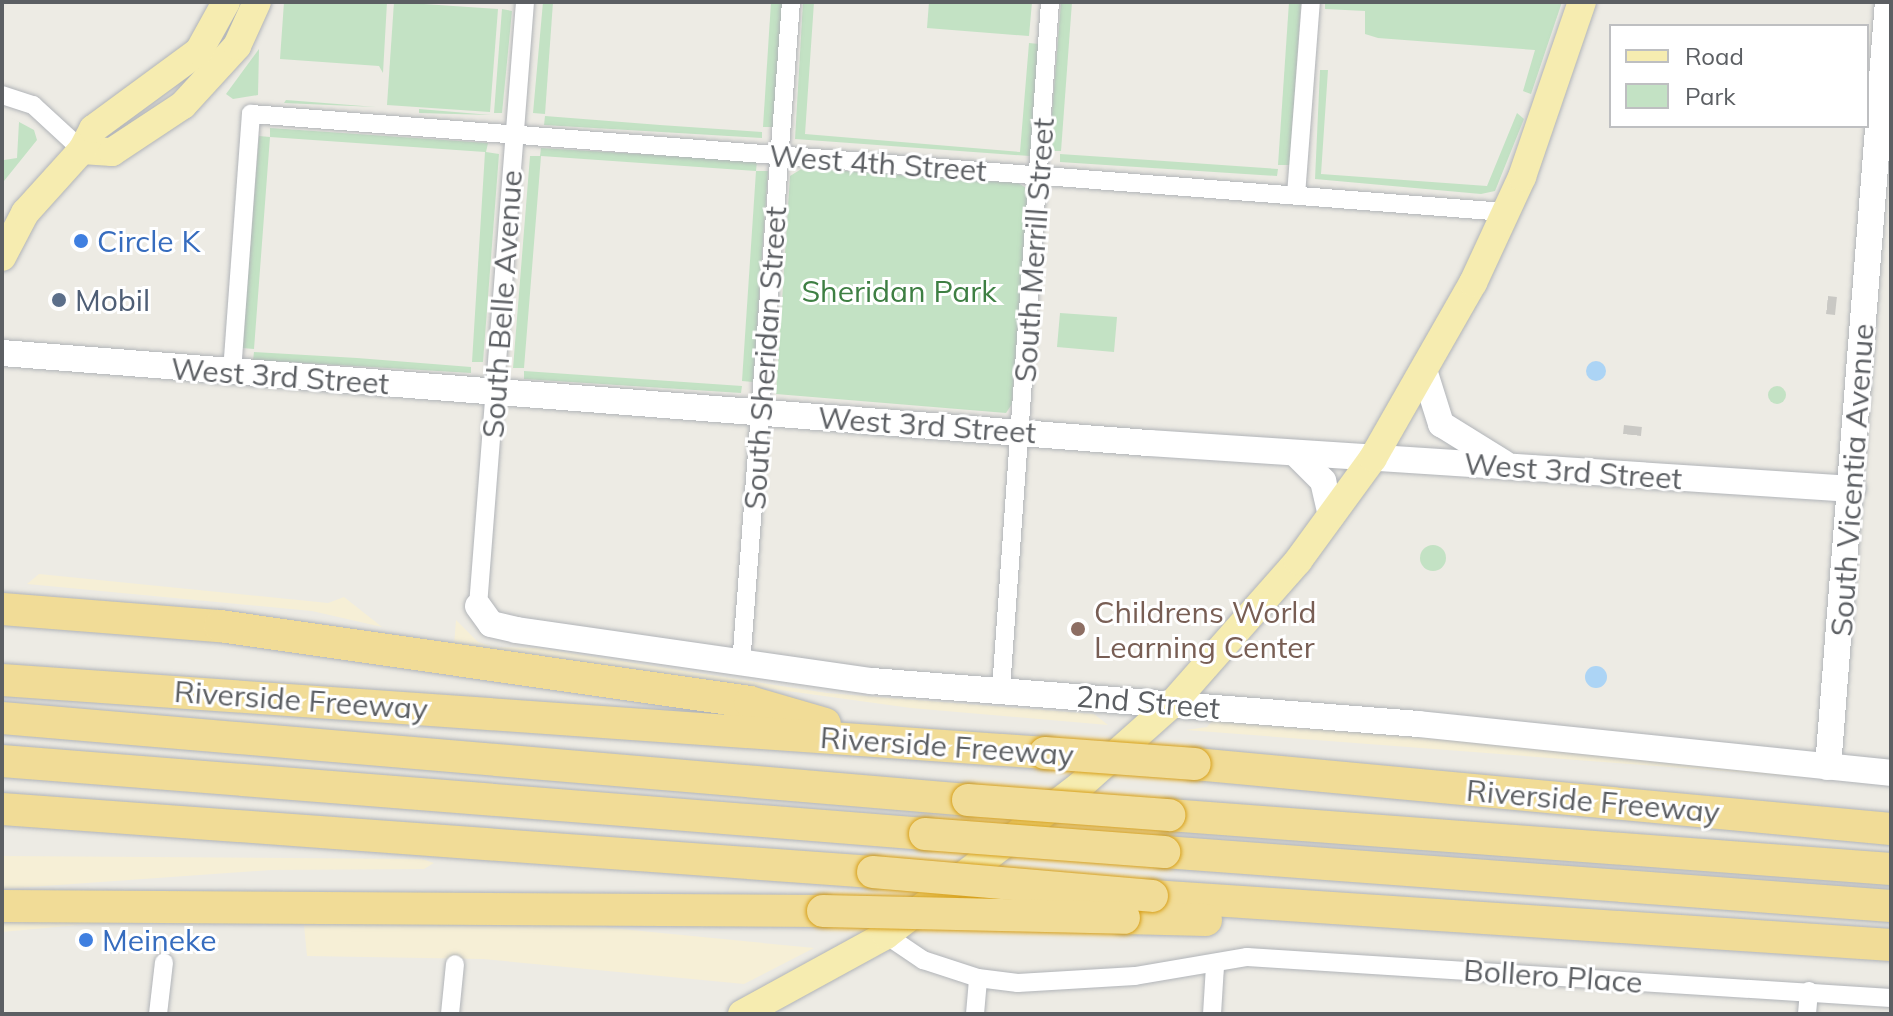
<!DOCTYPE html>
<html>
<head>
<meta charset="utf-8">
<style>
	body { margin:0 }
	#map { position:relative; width:1893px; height:1016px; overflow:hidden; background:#edebe4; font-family:Mulish,sans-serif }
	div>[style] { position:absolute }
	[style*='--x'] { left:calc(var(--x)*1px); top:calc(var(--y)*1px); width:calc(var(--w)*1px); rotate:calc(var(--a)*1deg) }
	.green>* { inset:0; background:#c3e2c4 }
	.round { border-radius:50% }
	.sand>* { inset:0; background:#f6efd6 }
	.water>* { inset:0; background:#acd4f5 }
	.street-tunnel>* { height:18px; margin-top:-9px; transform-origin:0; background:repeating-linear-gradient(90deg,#c9c8c4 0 18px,transparent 0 27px) }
	.roads { filter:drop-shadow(0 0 2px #b1b4b8) drop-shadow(0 0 2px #b1b4b8) }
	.street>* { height:18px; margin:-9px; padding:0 9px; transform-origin:9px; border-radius:9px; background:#fff }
	.secondary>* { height:26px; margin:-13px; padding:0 13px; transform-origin:13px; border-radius:13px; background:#fff }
	.primary>* { height:28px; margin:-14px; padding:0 14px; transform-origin:14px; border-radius:14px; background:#f6ecb0 }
	.highway>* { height:32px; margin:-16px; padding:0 16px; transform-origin:16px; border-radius:16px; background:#f1dc97 }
	.bridges { filter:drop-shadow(0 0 2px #d7a019) drop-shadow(0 0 2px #d7a019) }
	.highway-bridge>* { height:32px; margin:-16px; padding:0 16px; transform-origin:16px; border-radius:16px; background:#f1dc97 }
	.dots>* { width:22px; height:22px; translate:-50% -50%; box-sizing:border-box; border:4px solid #fff; border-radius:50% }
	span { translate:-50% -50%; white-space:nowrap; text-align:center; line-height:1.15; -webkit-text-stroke:6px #fff; paint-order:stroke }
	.street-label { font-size:30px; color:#5c5f63 }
	.shop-label { font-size:30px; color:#366cbe }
	.left { translate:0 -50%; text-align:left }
	.park-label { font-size:30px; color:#3e7f43 }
	.service-label { font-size:30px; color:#4e5e75 }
	.education-label { font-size:30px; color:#785e54 }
	.frame { position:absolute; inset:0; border:4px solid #5c5f63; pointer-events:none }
	.legend { position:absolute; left:1609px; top:24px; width:260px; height:104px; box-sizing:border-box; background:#fff; border:2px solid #bebfc1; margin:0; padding:10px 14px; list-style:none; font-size:24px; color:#5c5f63 }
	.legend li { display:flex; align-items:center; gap:16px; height:40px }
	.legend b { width:40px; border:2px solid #bebfc1 }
</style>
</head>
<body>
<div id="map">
	<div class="green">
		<div style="clip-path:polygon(284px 2px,387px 2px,383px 73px,379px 66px,280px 59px)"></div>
		<div style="clip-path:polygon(394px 2px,498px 9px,490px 112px,387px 105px)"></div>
		<div style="clip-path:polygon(543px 2px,553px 2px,545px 114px,533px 113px)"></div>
		<div style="clip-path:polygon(771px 2px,783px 2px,774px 127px,763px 127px)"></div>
		<div style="clip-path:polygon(803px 2px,814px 2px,805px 134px,1020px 152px,1029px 43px,1039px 44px,1030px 156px,795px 139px)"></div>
		<div style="clip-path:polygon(929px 2px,1032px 2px,1029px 36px,927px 28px)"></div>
		<div style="clip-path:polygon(1061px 2px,1072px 2px,1061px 151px,1049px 151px)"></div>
		<div style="clip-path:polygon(1289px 2px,1301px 2px,1290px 165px,1278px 165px)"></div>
		<div style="clip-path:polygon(1325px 2px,1562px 2px,1531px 94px,1523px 91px,1535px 50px,1378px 38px,1365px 34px,1365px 11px,1325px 9px)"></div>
		<div style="clip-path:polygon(502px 9px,512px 11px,502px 113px,494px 113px)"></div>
		<div style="clip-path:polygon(259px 49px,258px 95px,233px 99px,226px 94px)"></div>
		<div style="clip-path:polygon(1320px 70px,1328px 70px,1321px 174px,1487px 186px,1517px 113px,1524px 119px,1495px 191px,1481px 194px,1315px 179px)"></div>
		<div style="clip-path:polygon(286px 100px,376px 107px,284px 103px)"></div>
		<div style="clip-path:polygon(419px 109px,491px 115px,419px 113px)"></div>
		<div style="clip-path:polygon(8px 116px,34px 130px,37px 140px,4px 181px,4px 160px,17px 158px,19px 122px)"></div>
		<div style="clip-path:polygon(545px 116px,660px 125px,762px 132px,762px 138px,544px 125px)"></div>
		<div style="clip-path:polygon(270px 128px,488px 143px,486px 152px,499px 154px,483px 362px,472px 362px,485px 152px,270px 137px,254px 349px,242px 348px,259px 136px,270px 137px)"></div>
		<div style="clip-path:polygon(541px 148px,757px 161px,756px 171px,768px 171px,753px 382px,742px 381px,756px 171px,541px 156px,524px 368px,513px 368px,530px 156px,540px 156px)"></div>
		<div style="clip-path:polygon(1060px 154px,1164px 161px,1278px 169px,1277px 176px,1060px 162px)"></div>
		<div style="clip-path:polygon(803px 168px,1018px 183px,1028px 189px,1012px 404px,1006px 413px,776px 394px,790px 176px)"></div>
		<div style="clip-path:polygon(1060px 313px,1117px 317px,1114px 352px,1057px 347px)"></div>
		<div style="clip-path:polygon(254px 352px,357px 358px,471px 367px,471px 373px,253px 360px)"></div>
		<div style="clip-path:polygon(524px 371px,640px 379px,742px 386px,741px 393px,524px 379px)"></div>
		<div class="round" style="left:1768px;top:386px;width:18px;height:18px"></div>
		<div class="round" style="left:1420px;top:545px;width:26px;height:26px"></div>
	</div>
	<div class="sand">
		<div style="clip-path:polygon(39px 574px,328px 603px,344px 597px,382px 627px,312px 611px,27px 584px)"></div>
		<div style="clip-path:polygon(456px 620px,478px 642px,494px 647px,538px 648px,827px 693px,1094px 714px,1108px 725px,911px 708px,454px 645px)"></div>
		<div style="clip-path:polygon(1212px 721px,1577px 750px,1891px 784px,1186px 730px,1207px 727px)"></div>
		<div style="clip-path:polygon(2px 856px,422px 859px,434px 863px,424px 869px,271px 870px,2px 889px)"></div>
		<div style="clip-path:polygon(169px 908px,427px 910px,814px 948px,744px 984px,483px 959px,307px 956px,304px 925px,132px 920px,2px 932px,2px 922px)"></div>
	</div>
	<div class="water">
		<div class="round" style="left:1586px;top:361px;width:20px;height:20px"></div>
		<div class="round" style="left:1585px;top:666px;width:22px;height:22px"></div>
	</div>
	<div class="street-tunnel">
		<div style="--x:1827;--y:305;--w:9;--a:6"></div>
		<div style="--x:1632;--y:435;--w:9;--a:-84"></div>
	</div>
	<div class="roads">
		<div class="street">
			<div style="--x:2;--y:95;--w:33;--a:18"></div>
			<div style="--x:33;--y:105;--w:67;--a:42.6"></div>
			<div style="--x:1296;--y:195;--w:194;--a:-85.6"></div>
			<div style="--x:232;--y:372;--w:259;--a:-85.8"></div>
			<div style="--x:251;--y:114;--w:1259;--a:4.47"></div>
			<div style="--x:478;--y:606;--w:606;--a:-85.55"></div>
			<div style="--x:741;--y:665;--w:665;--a:-85.69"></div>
			<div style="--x:1001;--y:689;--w:689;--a:-85.92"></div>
			<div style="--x:886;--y:935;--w:45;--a:34"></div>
			<div style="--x:923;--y:960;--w:58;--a:18.1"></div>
			<div style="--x:978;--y:978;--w:40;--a:7.1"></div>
			<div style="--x:1018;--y:983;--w:117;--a:-3.4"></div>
			<div style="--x:1135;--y:976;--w:114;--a:-9.6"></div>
			<div style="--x:1247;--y:957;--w:645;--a:3.64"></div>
			<div style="--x:158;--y:1014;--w:52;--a:-83.4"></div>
			<div style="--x:450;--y:1014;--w:50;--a:-84.3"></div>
			<div style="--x:975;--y:1014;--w:36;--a:-85"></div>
			<div style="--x:1212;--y:1014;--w:48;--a:-86.4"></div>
			<div style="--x:1807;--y:1014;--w:23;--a:-85"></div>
		</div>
		<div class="secondary">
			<div style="--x:2;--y:353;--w:1151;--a:4.49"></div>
			<div style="--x:1149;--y:443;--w:705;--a:3.74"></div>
			<div style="--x:1424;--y:370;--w:57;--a:72.5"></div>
			<div style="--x:1441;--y:424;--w:74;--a:31.8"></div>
			<div style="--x:1295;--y:453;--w:40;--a:45"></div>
			<div style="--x:1323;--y:481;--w:36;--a:77"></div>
			<div style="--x:478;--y:606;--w:22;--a:54"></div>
			<div style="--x:491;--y:624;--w:26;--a:13"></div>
			<div style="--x:516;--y:630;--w:360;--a:8.2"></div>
			<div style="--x:872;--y:681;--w:548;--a:4.5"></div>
			<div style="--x:1418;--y:724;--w:476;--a:5.9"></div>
			<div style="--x:1828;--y:767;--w:767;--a:-85.52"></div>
		</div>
		<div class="primary">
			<div style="--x:82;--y:150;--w:30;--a:4"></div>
			<div style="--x:112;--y:152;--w:85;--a:-33.5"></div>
			<div style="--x:183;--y:105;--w:80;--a:-47.5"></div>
			<div style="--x:237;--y:46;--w:48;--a:-65.6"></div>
			<div style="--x:2;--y:257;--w:50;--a:-62.4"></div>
			<div style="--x:25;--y:213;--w:85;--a:-47.9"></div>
			<div style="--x:82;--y:150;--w:24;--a:-62"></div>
			<div style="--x:93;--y:129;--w:132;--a:-36.3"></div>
			<div style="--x:199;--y:51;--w:56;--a:-61.1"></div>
			<div style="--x:742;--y:1014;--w:164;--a:-28.7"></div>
			<div style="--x:886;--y:935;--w:246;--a:-37.6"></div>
			<div style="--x:1081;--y:785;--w:122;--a:-41.7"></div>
			<div style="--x:1172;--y:704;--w:191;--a:-48.6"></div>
			<div style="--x:1298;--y:561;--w:127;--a:-53.9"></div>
			<div style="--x:1373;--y:458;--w:202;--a:-60.3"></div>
			<div style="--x:1473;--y:283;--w:117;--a:-65.2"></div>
			<div style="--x:1522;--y:177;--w:185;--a:-71.1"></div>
		</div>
		<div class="highway">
			<div style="--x:2;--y:609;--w:219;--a:4.5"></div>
			<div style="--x:220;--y:626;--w:535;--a:8.16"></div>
			<div style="--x:750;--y:702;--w:78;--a:16.3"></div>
			<div style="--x:2;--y:680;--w:1046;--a:4"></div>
			<div style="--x:2;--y:718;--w:969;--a:4.85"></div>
			<div style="--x:2;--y:761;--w:926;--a:4.52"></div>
			<div style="--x:1195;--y:764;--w:699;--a:5.34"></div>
			<div style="--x:2;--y:809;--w:873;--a:4.14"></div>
			<div style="--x:1169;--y:815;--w:724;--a:4.28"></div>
			<div style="--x:1164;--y:852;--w:729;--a:4.25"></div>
			<div style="--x:1152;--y:896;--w:741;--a:3.79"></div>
			<div style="--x:2;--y:906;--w:821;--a:0.35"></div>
			<div style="--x:1124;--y:918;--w:82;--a:1.4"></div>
		</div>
	</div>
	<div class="bridges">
		<div class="highway-bridge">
			<div style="--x:1045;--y:753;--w:150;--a:4.2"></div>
			<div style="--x:968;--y:800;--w:202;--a:4.3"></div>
			<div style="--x:925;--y:834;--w:240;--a:4.3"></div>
			<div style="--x:873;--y:872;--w:280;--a:4.9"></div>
			<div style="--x:823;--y:911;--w:301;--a:1.3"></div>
		</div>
	</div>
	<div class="dots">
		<div style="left:81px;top:241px;background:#3f7fe0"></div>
		<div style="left:59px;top:300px;background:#5c6f8a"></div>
		<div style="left:1078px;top:629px;background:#8d6e63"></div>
		<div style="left:86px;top:940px;background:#3f7fe0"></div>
	</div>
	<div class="street-label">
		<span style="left:878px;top:163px;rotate:4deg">West 4th Street</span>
		<span style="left:1034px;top:250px;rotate:-86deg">South Merrill Street</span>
		<span style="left:502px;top:304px;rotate:-86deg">South Belle Avenue</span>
		<span style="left:765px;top:358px;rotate:-86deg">South Sheridan Street</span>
		<span style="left:280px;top:376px;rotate:4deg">West 3rd Street</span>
		<span style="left:927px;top:425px;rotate:4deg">West 3rd Street</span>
		<span style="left:1573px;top:471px;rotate:4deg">West 3rd Street</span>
		<span style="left:1852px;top:480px;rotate:-86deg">South Vicentia Avenue</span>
		<span style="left:301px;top:700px;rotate:4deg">Riverside Freeway</span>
		<span style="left:1148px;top:702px;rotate:5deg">2nd Street</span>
		<span style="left:947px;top:746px;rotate:4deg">Riverside Freeway</span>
		<span style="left:1593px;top:801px;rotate:5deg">Riverside Freeway</span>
		<span style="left:1553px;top:976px;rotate:4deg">Bollero Place</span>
	</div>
	<div class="shop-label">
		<span class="left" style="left:97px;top:241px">Circle K</span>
		<span class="left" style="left:102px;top:940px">Meineke</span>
	</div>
	<div class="park-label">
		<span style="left:899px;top:291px">Sheridan Park</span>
	</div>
	<div class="service-label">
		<span class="left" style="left:75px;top:300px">Mobil</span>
	</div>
	<div class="education-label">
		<span class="left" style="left:1094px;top:629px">Childrens World<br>Learning Center</span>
	</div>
	<div class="frame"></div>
	<ul class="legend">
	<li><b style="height:10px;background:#f6ecb0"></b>Road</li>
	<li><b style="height:22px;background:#c3e2c4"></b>Park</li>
	</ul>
</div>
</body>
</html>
